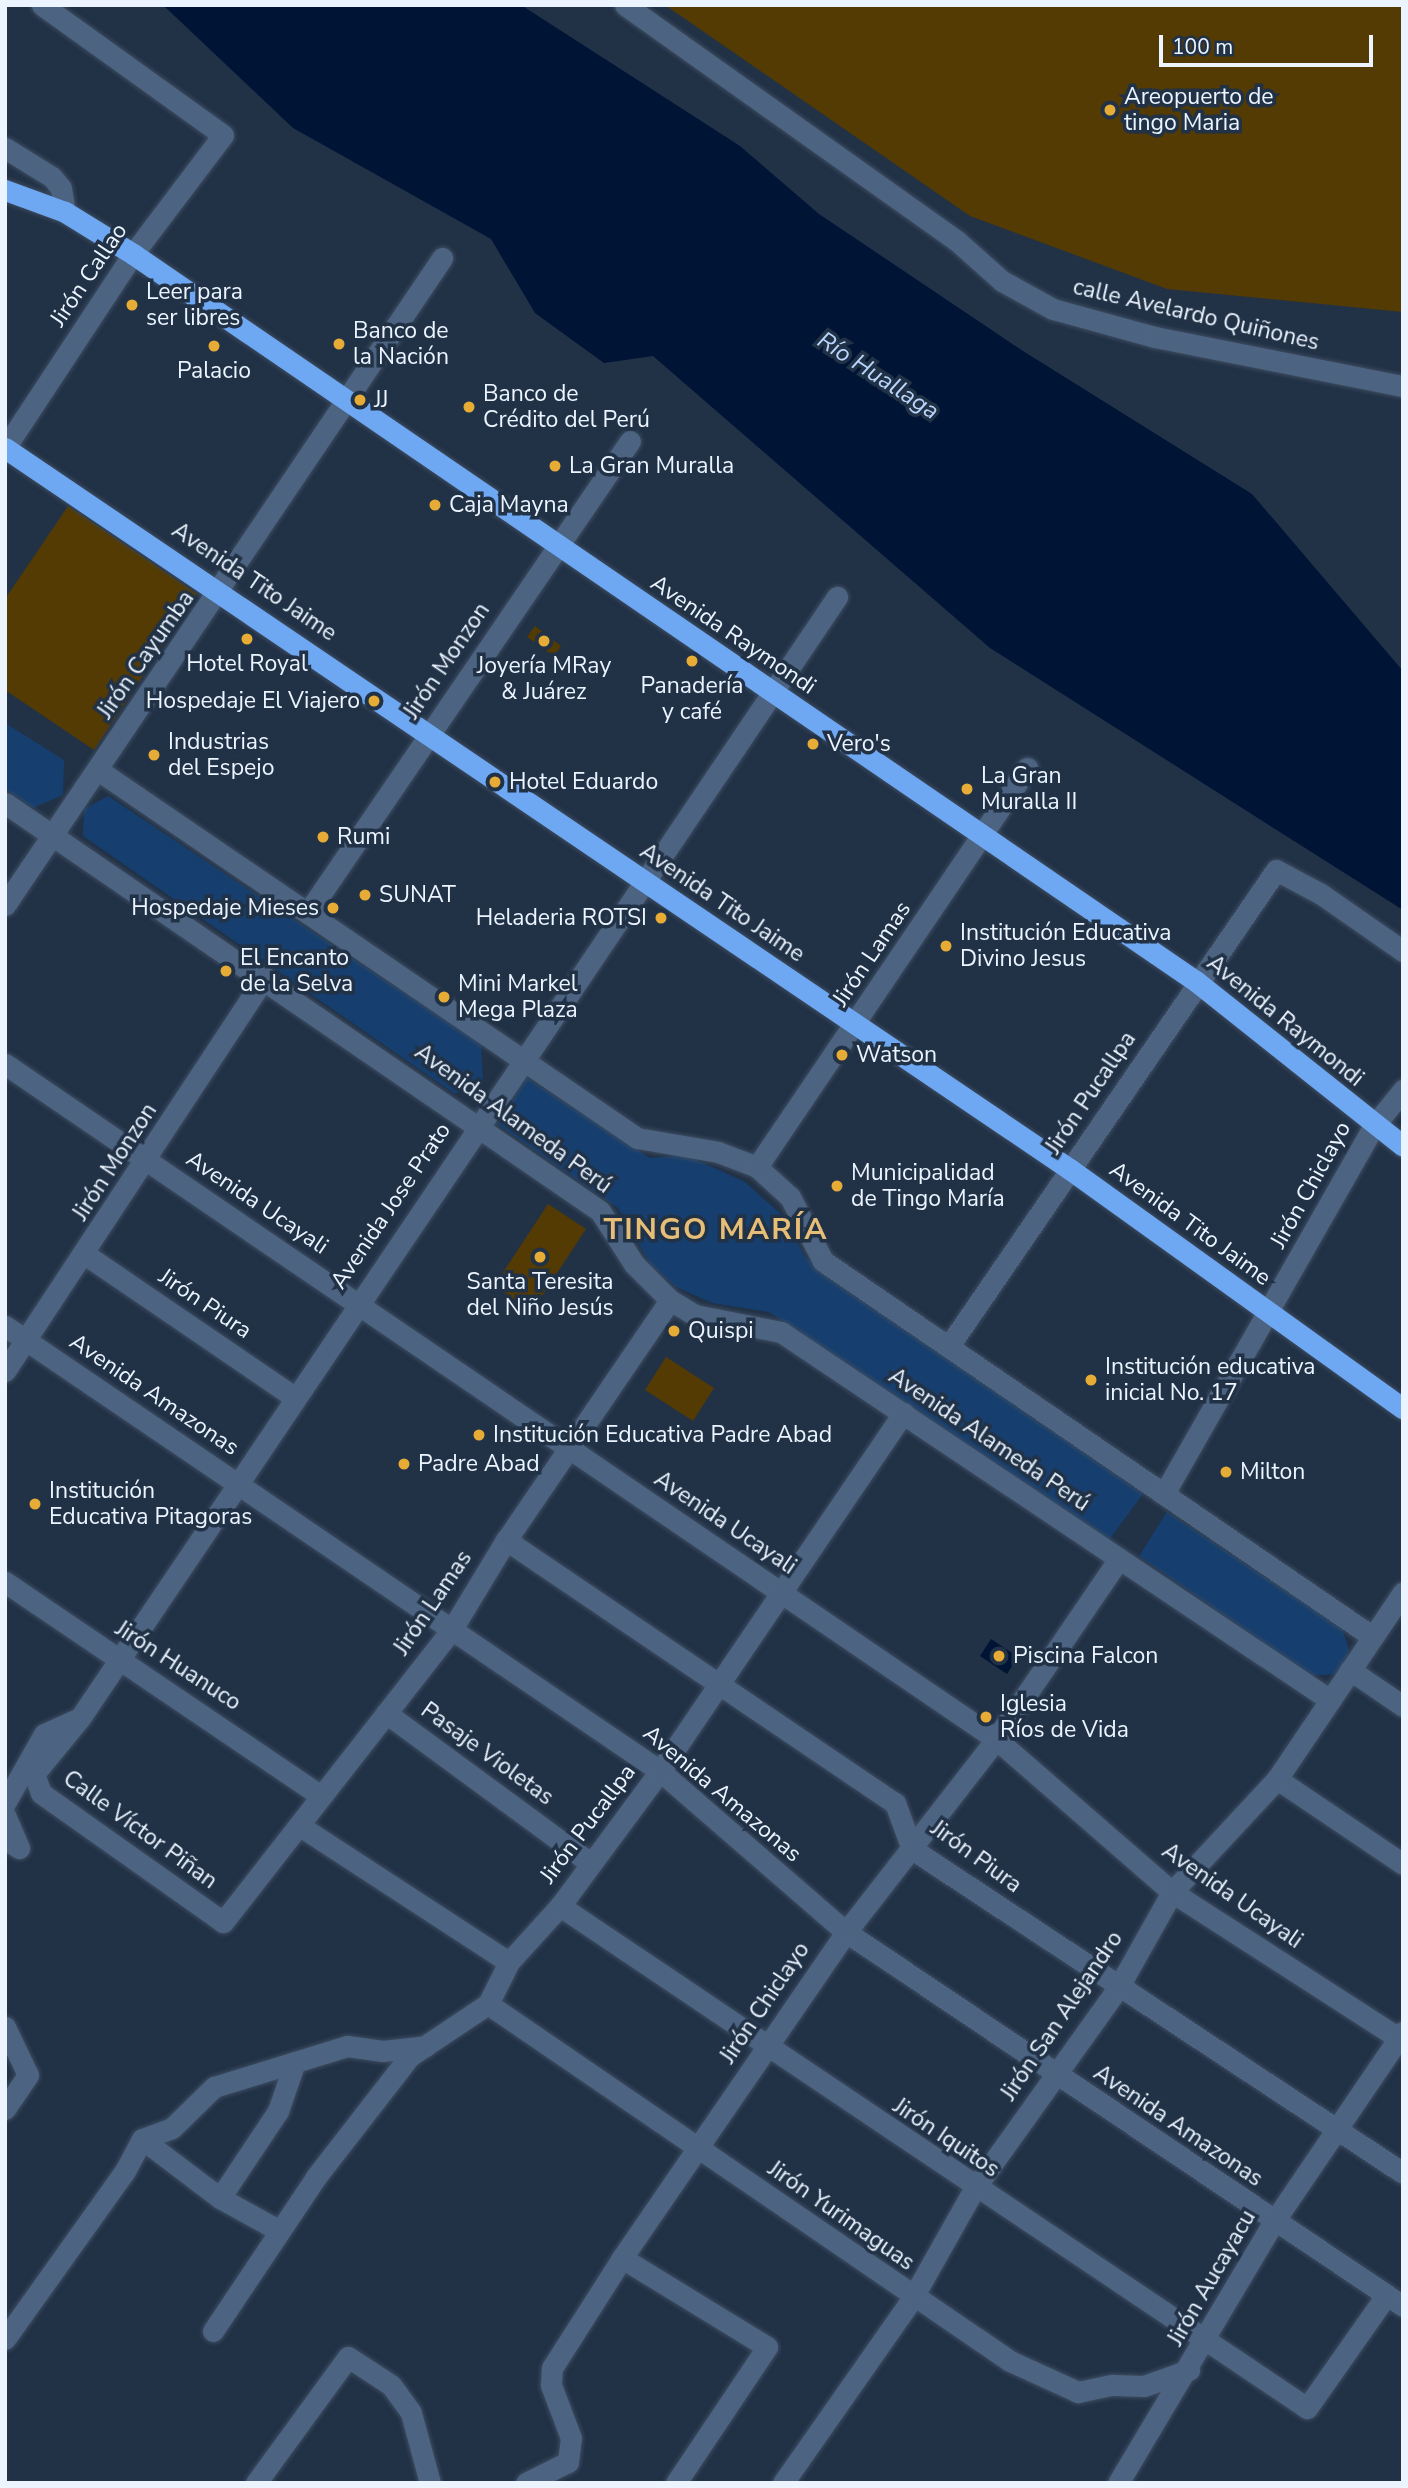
<!DOCTYPE html>
<html>
<head>
<meta charset="utf-8">
<style>
	body { margin:0 }
	#map { position:relative; width:1408px; height:2488px; overflow:hidden; background:#213146; font-family:"Nunito Sans",sans-serif }
	div>[style] { position:absolute }
	[style*='--x'] { left:calc(var(--x)*1px); top:calc(var(--y)*1px); width:calc(var(--w)*1px); rotate:calc(var(--a)*1deg) }
	.green>* { inset:0; background:#163f6f }
	.water>* { inset:0; background:#001436 }
	.building>* { inset:0; background:#543b04 }
	.roads { filter:drop-shadow(0 0 2px #3d4c60) drop-shadow(0 0 2px #3d4c60) }
	.minor>* { height:21px; margin:-10.5px; padding:0 10.5px; transform-origin:10.5px; border-radius:10.5px; background:#4c6481 }
	.highway>* { height:21px; margin:-10.5px; padding:0 10.5px; transform-origin:10.5px; border-radius:10.5px; background:#6ea8f2 }
	.dots>* { width:19px; height:19px; translate:-50% -50%; box-sizing:border-box; border:4px solid #213146; border-radius:50% }
	span { translate:-50% -50%; white-space:nowrap; text-align:center; line-height:1.15; -webkit-text-stroke:7px #213146; paint-order:stroke }
	.poi-label { font-size:23px; color:#ebf4ff }
	.left { translate:0 -50%; text-align:left }
	.right { translate:-100% -50%; text-align:right }
	.street-label { font-size:23px; color:#ebf4ff }
	.water-label { font-size:24px; color:#b9d6fc; font-style:italic }
	.district-label { font-size:30px; color:#e6be77; font-weight:700; letter-spacing:2px }
	.frame { position:absolute; inset:0; border:7px solid #ebf4ff; pointer-events:none }
	.scale { position:absolute; left:1159px; top:35px; width:214px; height:32px; box-sizing:border-box; border:4px solid #ebf4ff; border-top:0; padding-left:9px; font-size:21px; line-height:24px; white-space:nowrap; color:#ebf4ff; -webkit-text-stroke:5px #213146; paint-order:stroke }
</style>
</head>
<body>
<div id="map">
	<div class="green">
		<div style="clip-path:polygon(5px 723px,64px 760px,63px 795px,33px 808px,5px 789px)"></div>
		<div style="clip-path:polygon(108px 796px,481px 1044px,483px 1081px,455px 1094px,83px 836px,84px 809px)"></div>
		<div style="clip-path:polygon(527px 1078px,650px 1158px,686px 1155px,745px 1182px,783px 1216px,805px 1257px,1143px 1494px,1109px 1540px,769px 1312px,712px 1303px,676px 1287px,651px 1265px,618px 1208px,497px 1124px)"></div>
		<div style="clip-path:polygon(1167px 1512px,1342px 1628px,1349px 1650px,1345px 1666px,1334px 1674px,1311px 1676px,1139px 1556px)"></div>
	</div>
	<div class="water">
		<div style="clip-path:polygon(163px 5px,521px 5px,740px 146px,819px 214px,1023px 351px,1252px 494px,1403px 671px,1403px 910px,990px 648px,653px 356px,604px 363px,535px 313px,491px 239px,293px 128px)"></div>
		<div style="clip-path:polygon(991px 1639px,1018px 1657px,1007px 1674px,980px 1656px)"></div>
	</div>
	<div class="building">
		<div style="clip-path:polygon(665px 5px,1403px 5px,1403px 312px,1167px 289px,970px 216px)"></div>
		<div style="clip-path:polygon(68px 506px,197px 594px,94px 750px,5px 690px,5px 599px)"></div>
		<div style="clip-path:polygon(535px 626px,561px 646px,554px 656px,527px 637px)"></div>
		<div style="clip-path:polygon(548px 1204px,586px 1229px,532px 1311px,494px 1286px)"></div>
		<div style="clip-path:polygon(666px 1357px,714px 1388px,693px 1421px,645px 1390px)"></div>
	</div>
	<div class="roads">
		<div class="minor">
			<div style="--x:625;--y:5;--w:406;--a:35.4"></div>
			<div style="--x:956;--y:240;--w:62;--a:41.7"></div>
			<div style="--x:1002;--y:281;--w:58;--a:28.8"></div>
			<div style="--x:1053;--y:309;--w:106;--a:15.4"></div>
			<div style="--x:1155;--y:337;--w:253;--a:11.2"></div>
			<div style="--x:5;--y:148;--w:55;--a:31.7"></div>
			<div style="--x:52;--y:177;--w:14;--a:51"></div>
			<div style="--x:61;--y:188;--w:24;--a:81"></div>
			<div style="--x:5;--y:448;--w:232;--a:-56.6"></div>
			<div style="--x:133;--y:254;--w:149;--a:-52.9"></div>
			<div style="--x:223;--y:135;--w:223;--a:-144.3"></div>
			<div style="--x:98;--y:770;--w:653;--a:34.32"></div>
			<div style="--x:637;--y:1138;--w:82;--a:9.8"></div>
			<div style="--x:718;--y:1152;--w:42;--a:21"></div>
			<div style="--x:757;--y:1167;--w:45;--a:42.3"></div>
			<div style="--x:790;--y:1197;--w:72;--a:62.7"></div>
			<div style="--x:823;--y:1261;--w:666;--a:34.36"></div>
			<div style="--x:5;--y:803;--w:721;--a:34.44"></div>
			<div style="--x:600;--y:1211;--w:63;--a:57.3"></div>
			<div style="--x:634;--y:1264;--w:51;--a:45"></div>
			<div style="--x:670;--y:1300;--w:29;--a:31"></div>
			<div style="--x:695;--y:1315;--w:88;--a:11.2"></div>
			<div style="--x:781;--y:1332;--w:661;--a:33.83"></div>
			<div style="--x:5;--y:905;--w:781;--a:-55.96"></div>
			<div style="--x:309;--y:911;--w:569;--a:-55.67"></div>
			<div style="--x:5;--y:1064;--w:1199;--a:34.26"></div>
			<div style="--x:996;--y:1739;--w:233;--a:41"></div>
			<div style="--x:1172;--y:1892;--w:275;--a:32.8"></div>
			<div style="--x:757;--y:1167;--w:482;--a:-55.9"></div>
			<div style="--x:86;--y:1255;--w:252;--a:34.3"></div>
			<div style="--x:670;--y:1300;--w:291;--a:124.3"></div>
			<div style="--x:506;--y:1540;--w:104;--a:121.2"></div>
			<div style="--x:452;--y:1629;--w:372;--a:128"></div>
			<div style="--x:223;--y:1922;--w:223;--a:-144.7"></div>
			<div style="--x:41;--y:1793;--w:20;--a:-110"></div>
			<div style="--x:34;--y:1774;--w:72;--a:-50.6"></div>
			<div style="--x:80;--y:1718;--w:1353;--a:-55.97"></div>
			<div style="--x:5;--y:1326;--w:792;--a:34.19"></div>
			<div style="--x:660;--y:1771;--w:246;--a:40.9"></div>
			<div style="--x:846;--y:1932;--w:671;--a:33.88"></div>
			<div style="--x:949;--y:1346;--w:577;--a:-55.51"></div>
			<div style="--x:1276;--y:870;--w:51;--a:28.1"></div>
			<div style="--x:1321;--y:894;--w:100;--a:34.8"></div>
			<div style="--x:5;--y:1371;--w:472;--a:-56.6"></div>
			<div style="--x:1165;--y:1492;--w:420;--a:-60.3"></div>
			<div style="--x:1373;--y:1127;--w:48;--a:-51"></div>
			<div style="--x:506;--y:1540;--w:470;--a:34.1"></div>
			<div style="--x:895;--y:1803;--w:49;--a:69.7"></div>
			<div style="--x:912;--y:1849;--w:588;--a:33.42"></div>
			<div style="--x:5;--y:1582;--w:382;--a:34.1"></div>
			<div style="--x:1350;--y:1670;--w:64;--a:34.2"></div>
			<div style="--x:386;--y:1713;--w:253;--a:36.3"></div>
			<div style="--x:1277;--y:1779;--w:152;--a:34"></div>
			<div style="--x:5;--y:1803;--w:79;--a:-60.5"></div>
			<div style="--x:44;--y:1734;--w:34;--a:-24"></div>
			<div style="--x:5;--y:1815;--w:36;--a:67"></div>
			<div style="--x:19;--y:1848;--w:17;--a:-147"></div>
			<div style="--x:300;--y:1826;--w:249;--a:33.1"></div>
			<div style="--x:560;--y:1906;--w:900;--a:33.9"></div>
			<div style="--x:1307;--y:2408;--w:136;--a:-54.9"></div>
			<div style="--x:488;--y:2004;--w:632;--a:34.37"></div>
			<div style="--x:1010;--y:2361;--w:75;--a:24.5"></div>
			<div style="--x:1078;--y:2392;--w:35;--a:-12"></div>
			<div style="--x:1112;--y:2385;--w:32;--a:2"></div>
			<div style="--x:1144;--y:2386;--w:48;--a:-19.6"></div>
			<div style="--x:5;--y:2027;--w:53;--a:64.4"></div>
			<div style="--x:28;--y:2075;--w:41;--a:124.1"></div>
			<div style="--x:142;--y:2139;--w:98;--a:37.1"></div>
			<div style="--x:220;--y:2198;--w:68;--a:28.8"></div>
			<div style="--x:220;--y:2198;--w:105;--a:-56.3"></div>
			<div style="--x:278;--y:2111;--w:52;--a:-70.9"></div>
			<div style="--x:622;--y:2258;--w:170;--a:31.5"></div>
			<div style="--x:767;--y:2347;--w:164;--a:123.8"></div>
			<div style="--x:213;--y:2331;--w:185;--a:-56.2"></div>
			<div style="--x:316;--y:2177;--w:153;--a:-52.2"></div>
			<div style="--x:410;--y:2056;--w:94;--a:-33.7"></div>
			<div style="--x:488;--y:2004;--w:47;--a:-63.4"></div>
			<div style="--x:509;--y:1962;--w:76;--a:-47.7"></div>
			<div style="--x:560;--y:1906;--w:168;--a:-53.5"></div>
			<div style="--x:660;--y:1771;--w:433;--a:-55.8"></div>
			<div style="--x:5;--y:2339;--w:206;--a:-54.5"></div>
			<div style="--x:125;--y:2171;--w:36;--a:-62"></div>
			<div style="--x:142;--y:2139;--w:32;--a:-20"></div>
			<div style="--x:172;--y:2128;--w:59;--a:-44.3"></div>
			<div style="--x:214;--y:2087;--w:139;--a:-17.1"></div>
			<div style="--x:347;--y:2046;--w:36;--a:8"></div>
			<div style="--x:383;--y:2051;--w:43;--a:-6.6"></div>
			<div style="--x:256;--y:2483;--w:156;--a:-53.9"></div>
			<div style="--x:348;--y:2357;--w:51;--a:33.1"></div>
			<div style="--x:391;--y:2385;--w:34;--a:54"></div>
			<div style="--x:411;--y:2413;--w:73;--a:74.8"></div>
			<div style="--x:526;--y:2483;--w:47;--a:-26.6"></div>
			<div style="--x:568;--y:2462;--w:24;--a:-83"></div>
			<div style="--x:571;--y:2438;--w:57;--a:-110.7"></div>
			<div style="--x:551;--y:2385;--w:17;--a:-87"></div>
			<div style="--x:552;--y:2368;--w:130;--a:-57.5"></div>
			<div style="--x:622;--y:2258;--w:396;--a:-55.5"></div>
			<div style="--x:846;--y:1932;--w:244;--a:-52.1"></div>
			<div style="--x:996;--y:1739;--w:218;--a:-55.7"></div>
			<div style="--x:783;--y:2483;--w:225;--a:-55"></div>
			<div style="--x:912;--y:2299;--w:126;--a:-60.6"></div>
			<div style="--x:974;--y:2189;--w:247;--a:-54.4"></div>
			<div style="--x:1118;--y:1988;--w:110;--a:-60.6"></div>
			<div style="--x:1172;--y:1892;--w:154;--a:-47.1"></div>
			<div style="--x:1277;--y:1779;--w:225;--a:-56"></div>
			<div style="--x:1118;--y:2483;--w:303;--a:-59.2"></div>
			<div style="--x:1273;--y:2223;--w:231;--a:-55.8"></div>
		</div>
		<div class="highway">
			<div style="--x:5;--y:190;--w:64;--a:20.1"></div>
			<div style="--x:65;--y:212;--w:80;--a:31.7"></div>
			<div style="--x:133;--y:254;--w:1289;--a:34.38"></div>
			<div style="--x:1197;--y:982;--w:263;--a:38.5"></div>
			<div style="--x:5;--y:448;--w:1287;--a:34.11"></div>
			<div style="--x:1071;--y:1170;--w:409;--a:35.7"></div>
		</div>
	</div>
	<div class="dots">
		<div style="left:1110px;top:110px;background:#e6ac36"></div>
		<div style="left:132px;top:305px;background:#e6ac36"></div>
		<div style="left:339px;top:344px;background:#e6ac36"></div>
		<div style="left:214px;top:346px;background:#e6ac36"></div>
		<div style="left:360px;top:400px;background:#e6ac36"></div>
		<div style="left:469px;top:407px;background:#e6ac36"></div>
		<div style="left:555px;top:466px;background:#e6ac36"></div>
		<div style="left:435px;top:505px;background:#e6ac36"></div>
		<div style="left:247px;top:639px;background:#e6ac36"></div>
		<div style="left:544px;top:641px;background:#e6ac36"></div>
		<div style="left:692px;top:661px;background:#e6ac36"></div>
		<div style="left:374px;top:701px;background:#e6ac36"></div>
		<div style="left:813px;top:744px;background:#e6ac36"></div>
		<div style="left:154px;top:755px;background:#e6ac36"></div>
		<div style="left:495px;top:782px;background:#e6ac36"></div>
		<div style="left:967px;top:789px;background:#e6ac36"></div>
		<div style="left:323px;top:837px;background:#e6ac36"></div>
		<div style="left:365px;top:895px;background:#e6ac36"></div>
		<div style="left:333px;top:908px;background:#e6ac36"></div>
		<div style="left:661px;top:918px;background:#e6ac36"></div>
		<div style="left:946px;top:946px;background:#e6ac36"></div>
		<div style="left:226px;top:971px;background:#e6ac36"></div>
		<div style="left:444px;top:997px;background:#e6ac36"></div>
		<div style="left:842px;top:1055px;background:#e6ac36"></div>
		<div style="left:837px;top:1186px;background:#e6ac36"></div>
		<div style="left:540px;top:1257px;background:#e6ac36"></div>
		<div style="left:674px;top:1331px;background:#e6ac36"></div>
		<div style="left:1091px;top:1380px;background:#e6ac36"></div>
		<div style="left:479px;top:1435px;background:#e6ac36"></div>
		<div style="left:404px;top:1464px;background:#e6ac36"></div>
		<div style="left:1226px;top:1472px;background:#e6ac36"></div>
		<div style="left:35px;top:1504px;background:#e6ac36"></div>
		<div style="left:999px;top:1656px;background:#e6ac36"></div>
		<div style="left:986px;top:1717px;background:#e6ac36"></div>
	</div>
	<div class="poi-label">
		<span class="left" style="left:1124px;top:110px">Areopuerto de<br>tingo Maria</span>
		<span class="left" style="left:146px;top:305px">Leer para<br>ser libres</span>
		<span class="left" style="left:353px;top:344px">Banco de<br>la Nación</span>
		<span style="left:214px;top:371px">Palacio</span>
		<span class="left" style="left:483px;top:407px">Banco de<br>Crédito del Perú</span>
		<span class="left" style="left:374px;top:400px">JJ</span>
		<span class="left" style="left:569px;top:466px">La Gran Muralla</span>
		<span class="left" style="left:449px;top:505px">Caja Mayna</span>
		<span style="left:247px;top:664px">Hotel Royal</span>
		<span style="left:544px;top:679px">Joyería MRay<br>&amp; Juárez</span>
		<span style="left:692px;top:699px">Panadería<br>y café</span>
		<span class="right" style="left:360px;top:701px">Hospedaje El Viajero</span>
		<span class="left" style="left:168px;top:755px">Industrias<br>del Espejo</span>
		<span class="left" style="left:827px;top:744px">Vero's</span>
		<span class="left" style="left:981px;top:789px">La Gran<br>Muralla II</span>
		<span class="left" style="left:509px;top:782px">Hotel Eduardo</span>
		<span class="left" style="left:337px;top:837px">Rumi</span>
		<span class="left" style="left:379px;top:895px">SUNAT</span>
		<span class="right" style="left:319px;top:908px">Hospedaje Mieses</span>
		<span class="right" style="left:647px;top:918px">Heladeria ROTSI</span>
		<span class="left" style="left:960px;top:946px">Institución Educativa<br>Divino Jesus</span>
		<span class="left" style="left:240px;top:971px">El Encanto<br>de la Selva</span>
		<span class="left" style="left:458px;top:997px">Mini Markel<br>Mega Plaza</span>
		<span class="left" style="left:856px;top:1055px">Watson</span>
		<span class="left" style="left:851px;top:1186px">Municipalidad<br>de Tingo María</span>
		<span style="left:540px;top:1295px">Santa Teresita<br>del Niño Jesús</span>
		<span class="left" style="left:688px;top:1331px">Quispi</span>
		<span class="left" style="left:1105px;top:1380px">Institución educativa<br>inicial No. 17</span>
		<span class="left" style="left:493px;top:1435px">Institución Educativa Padre Abad</span>
		<span class="left" style="left:418px;top:1464px">Padre Abad</span>
		<span class="left" style="left:1240px;top:1472px">Milton</span>
		<span class="left" style="left:49px;top:1504px">Institución<br>Educativa Pitagoras</span>
		<span class="left" style="left:1013px;top:1656px">Piscina Falcon</span>
		<span class="left" style="left:1000px;top:1717px">Iglesia<br>Ríos de Vida</span>
	</div>
	<div class="street-label">
		<span style="left:89px;top:275px;rotate:-56deg">Jirón Callao</span>
		<span style="left:1196px;top:315px;rotate:13deg">calle Avelardo Quiñones</span>
		<span style="left:254px;top:582px;rotate:34deg">Avenida Tito Jaime</span>
		<span style="left:733px;top:635px;rotate:34deg">Avenida Raymondi</span>
		<span style="left:146px;top:655px;rotate:-55deg">Jirón Cayumba</span>
		<span style="left:447px;top:661px;rotate:-56deg">Jirón Monzon</span>
		<span style="left:722px;top:903px;rotate:34deg">Avenida Tito Jaime</span>
		<span style="left:872px;top:954px;rotate:-56deg">Jirón Lamas</span>
		<span style="left:1285px;top:1021px;rotate:39deg">Avenida Raymondi</span>
		<span style="left:1091px;top:1093px;rotate:-56deg">Jirón Pucallpa</span>
		<span style="left:513px;top:1119px;rotate:36deg">Avenida Alameda Perú</span>
		<span style="left:115px;top:1162px;rotate:-57deg">Jirón Monzon</span>
		<span style="left:1311px;top:1185px;rotate:-61deg">Jirón Chiclayo</span>
		<span style="left:257px;top:1203px;rotate:34deg">Avenida Ucayali</span>
		<span style="left:391px;top:1206px;rotate:-56deg">Avenida Jose Prato</span>
		<span style="left:1190px;top:1224px;rotate:36deg">Avenida Tito Jaime</span>
		<span style="left:205px;top:1304px;rotate:34deg">Jirón Piura</span>
		<span style="left:154px;top:1395px;rotate:34deg">Avenida Amazonas</span>
		<span style="left:989px;top:1440px;rotate:34deg">Avenida Alameda Perú</span>
		<span style="left:725px;top:1523px;rotate:34deg">Avenida Ucayali</span>
		<span style="left:433px;top:1603px;rotate:-56deg">Jirón Lamas</span>
		<span style="left:178px;top:1666px;rotate:33deg">Jirón Huanuco</span>
		<span style="left:487px;top:1754px;rotate:36deg">Pasaje Violetas</span>
		<span style="left:722px;top:1794px;rotate:40deg">Avenida Amazonas</span>
		<span style="left:588px;top:1824px;rotate:-53deg">Jirón Pucallpa</span>
		<span style="left:140px;top:1830px;rotate:36deg">Calle Víctor Piñan</span>
		<span style="left:976px;top:1857px;rotate:36deg">Jirón Piura</span>
		<span style="left:1232px;top:1896px;rotate:35deg">Avenida Ucayali</span>
		<span style="left:765px;top:2003px;rotate:-56deg">Jirón Chiclayo</span>
		<span style="left:1062px;top:2016px;rotate:-56deg">Jirón San Alejandro</span>
		<span style="left:1178px;top:2126px;rotate:34deg">Avenida Amazonas</span>
		<span style="left:946px;top:2138px;rotate:34deg">Jirón Iquitos</span>
		<span style="left:841px;top:2216px;rotate:35deg">Jirón Yurimaguas</span>
		<span style="left:1212px;top:2278px;rotate:-60deg">Jirón Aucayacu</span>
	</div>
	<div class="water-label">
		<span style="left:878px;top:376px;rotate:33deg">Río Huallaga</span>
	</div>
	<div class="district-label">
		<span style="left:716px;top:1230px">TINGO MARÍA</span>
	</div>
	<div class="frame"></div>
	<div class="scale">100 m</div>
</div>
</body>
</html>
